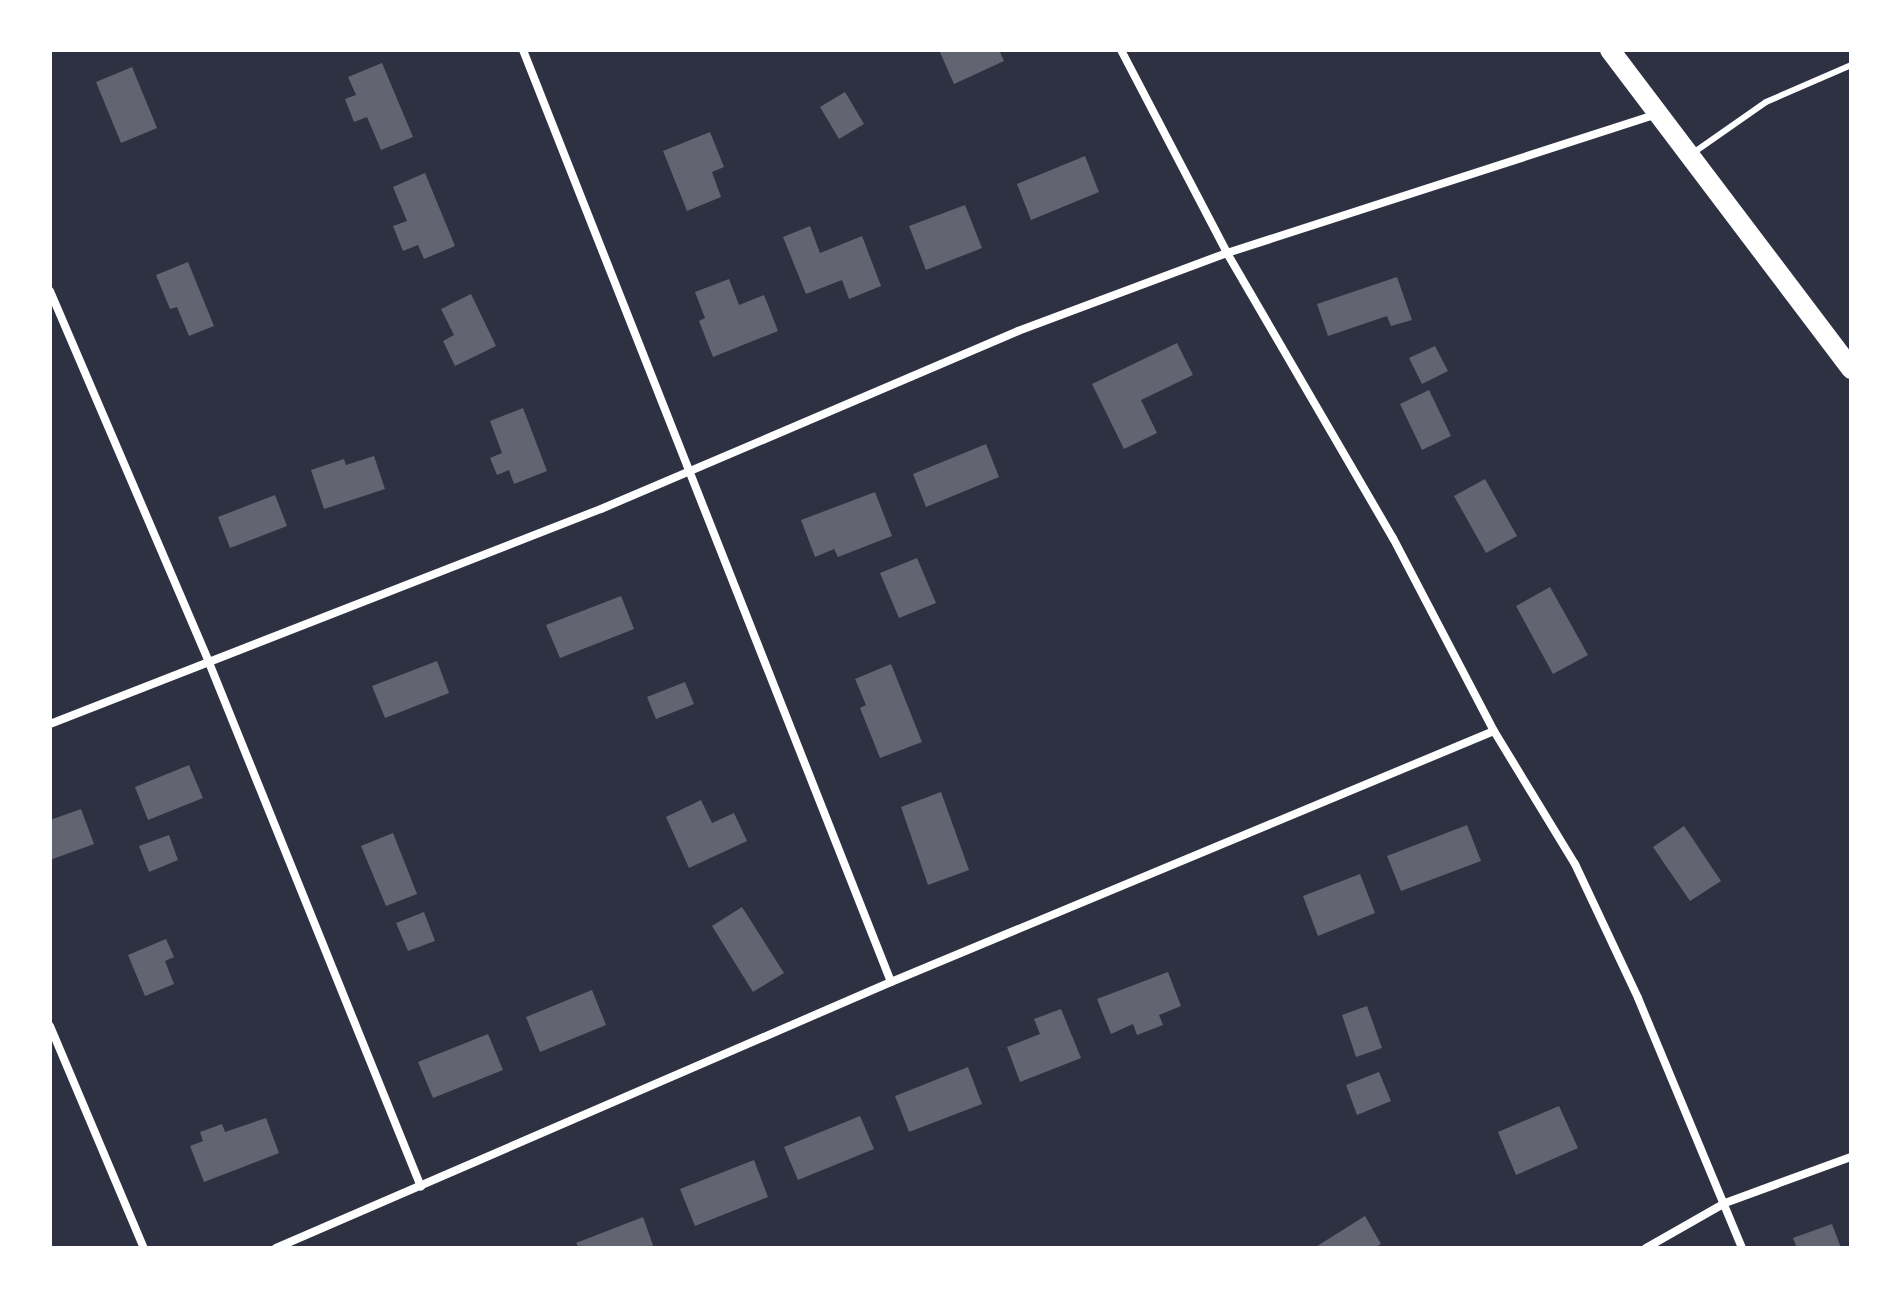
<!DOCTYPE html>
<html>
<head>
<meta charset="utf-8">
<style>
	body { margin:0 }
	#map { position:relative; width:1901px; height:1298px; overflow:hidden; background:#2d3142; font-family:Inter,sans-serif }
	div>[style] { position:absolute }
	[style*='--x'] { left:calc(var(--x)*1px); top:calc(var(--y)*1px); width:calc(var(--w)*1px); rotate:calc(var(--a)*1deg) }
	.building>* { inset:0; background:#626471 }
	.service>* { height:6px; margin:-3px; padding:0 3px; transform-origin:3px; border-radius:3px; background:#fff }
	.minor>* { height:8px; margin:-4px; padding:0 4px; transform-origin:4px; border-radius:4px; background:#fff }
	.primary>* { height:20px; margin:-10px; padding:0 10px; transform-origin:10px; border-radius:10px; background:#fff }
	span { translate:-50% -50%; white-space:nowrap; text-align:center; line-height:1.15; -webkit-text-stroke:6px #fff; paint-order:stroke }
	.frame { position:absolute; inset:0; border:52px solid #fff; pointer-events:none }
</style>
</head>
<body>
<div id="map">
	<div class="building">
		<div style="clip-path:polygon(939px 50px,999px 50px,1004px 61px,954px 84px)"></div>
		<div style="clip-path:polygon(382px 63px,413px 137px,381px 150px,367px 117px,354px 122px,345px 99px,356px 95px,348px 77px)"></div>
		<div style="clip-path:polygon(132px 67px,157px 128px,121px 143px,96px 82px)"></div>
		<div style="clip-path:polygon(845px 92px,864px 124px,839px 139px,820px 107px)"></div>
		<div style="clip-path:polygon(710px 132px,724px 167px,712px 172px,721px 197px,687px 211px,663px 151px)"></div>
		<div style="clip-path:polygon(1085px 156px,1099px 192px,1031px 220px,1017px 184px)"></div>
		<div style="clip-path:polygon(425px 173px,455px 246px,424px 259px,418px 245px,403px 251px,393px 226px,407px 221px,393px 187px)"></div>
		<div style="clip-path:polygon(965px 205px,982px 248px,926px 270px,909px 226px)"></div>
		<div style="clip-path:polygon(810px 226px,820px 253px,862px 236px,881px 286px,849px 299px,842px 280px,806px 294px,783px 237px)"></div>
		<div style="clip-path:polygon(188px 262px,214px 326px,189px 336px,177px 307px,170px 309px,156px 275px)"></div>
		<div style="clip-path:polygon(1397px 277px,1412px 320px,1391px 326px,1387px 316px,1328px 336px,1317px 304px)"></div>
		<div style="clip-path:polygon(729px 279px,739px 305px,764px 295px,778px 331px,713px 357px,699px 321px,705px 318px,695px 292px)"></div>
		<div style="clip-path:polygon(471px 294px,496px 346px,455px 366px,443px 341px,454px 335px,441px 309px)"></div>
		<div style="clip-path:polygon(1177px 343px,1193px 375px,1141px 400px,1157px 433px,1124px 449px,1092px 384px)"></div>
		<div style="clip-path:polygon(1435px 346px,1448px 371px,1422px 384px,1409px 358px)"></div>
		<div style="clip-path:polygon(1429px 390px,1451px 436px,1422px 450px,1400px 404px)"></div>
		<div style="clip-path:polygon(523px 408px,547px 471px,514px 484px,509px 470px,497px 475px,490px 458px,502px 453px,490px 421px)"></div>
		<div style="clip-path:polygon(986px 444px,999px 477px,926px 507px,913px 474px)"></div>
		<div style="clip-path:polygon(374px 456px,385px 489px,324px 509px,311px 470px,344px 459px,346px 465px)"></div>
		<div style="clip-path:polygon(1485px 479px,1517px 536px,1486px 553px,1454px 496px)"></div>
		<div style="clip-path:polygon(875px 492px,892px 536px,838px 557px,834px 549px,815px 557px,801px 520px)"></div>
		<div style="clip-path:polygon(275px 495px,287px 526px,230px 548px,218px 517px)"></div>
		<div style="clip-path:polygon(917px 558px,936px 603px,899px 618px,880px 573px)"></div>
		<div style="clip-path:polygon(1550px 587px,1588px 655px,1553px 674px,1516px 606px)"></div>
		<div style="clip-path:polygon(621px 596px,634px 629px,560px 658px,546px 625px)"></div>
		<div style="clip-path:polygon(437px 661px,449px 693px,385px 718px,372px 686px)"></div>
		<div style="clip-path:polygon(891px 664px,922px 742px,880px 758px,860px 708px,866px 705px,855px 679px)"></div>
		<div style="clip-path:polygon(685px 682px,694px 704px,656px 719px,647px 697px)"></div>
		<div style="clip-path:polygon(189px 765px,203px 798px,148px 820px,135px 787px)"></div>
		<div style="clip-path:polygon(941px 792px,969px 870px,928px 885px,901px 807px)"></div>
		<div style="clip-path:polygon(701px 800px,712px 823px,734px 813px,747px 841px,689px 868px,666px 817px)"></div>
		<div style="clip-path:polygon(81px 809px,94px 844px,50px 860px,50px 820px)"></div>
		<div style="clip-path:polygon(1467px 825px,1481px 861px,1401px 891px,1387px 856px)"></div>
		<div style="clip-path:polygon(1684px 826px,1721px 881px,1690px 901px,1653px 847px)"></div>
		<div style="clip-path:polygon(393px 833px,417px 894px,386px 906px,361px 846px)"></div>
		<div style="clip-path:polygon(169px 835px,178px 860px,149px 872px,139px 846px)"></div>
		<div style="clip-path:polygon(1360px 874px,1375px 913px,1318px 936px,1303px 896px)"></div>
		<div style="clip-path:polygon(742px 907px,784px 973px,753px 992px,712px 926px)"></div>
		<div style="clip-path:polygon(424px 912px,435px 941px,408px 951px,396px 923px)"></div>
		<div style="clip-path:polygon(166px 939px,174px 957px,165px 961px,174px 984px,145px 996px,128px 955px)"></div>
		<div style="clip-path:polygon(1168px 972px,1181px 1006px,1159px 1015px,1163px 1025px,1137px 1035px,1133px 1024px,1111px 1034px,1097px 999px)"></div>
		<div style="clip-path:polygon(592px 990px,606px 1025px,540px 1052px,526px 1017px)"></div>
		<div style="clip-path:polygon(1367px 1006px,1382px 1048px,1356px 1057px,1342px 1015px)"></div>
		<div style="clip-path:polygon(1061px 1009px,1081px 1058px,1020px 1082px,1007px 1047px,1040px 1034px,1034px 1019px)"></div>
		<div style="clip-path:polygon(488px 1034px,503px 1070px,433px 1098px,418px 1062px)"></div>
		<div style="clip-path:polygon(968px 1067px,982px 1104px,909px 1132px,895px 1096px)"></div>
		<div style="clip-path:polygon(1379px 1072px,1391px 1101px,1357px 1115px,1346px 1085px)"></div>
		<div style="clip-path:polygon(1559px 1106px,1578px 1148px,1516px 1175px,1498px 1132px)"></div>
		<div style="clip-path:polygon(860px 1116px,874px 1149px,798px 1180px,784px 1147px)"></div>
		<div style="clip-path:polygon(266px 1118px,279px 1153px,204px 1182px,190px 1146px,203px 1141px,200px 1132px,222px 1124px,225px 1132px)"></div>
		<div style="clip-path:polygon(754px 1160px,768px 1197px,695px 1226px,680px 1189px)"></div>
		<div style="clip-path:polygon(1365px 1216px,1381px 1244px,1374px 1248px,1314px 1248px)"></div>
		<div style="clip-path:polygon(643px 1217px,654px 1248px,579px 1248px,576px 1243px)"></div>
		<div style="clip-path:polygon(1832px 1224px,1841px 1248px,1797px 1248px,1793px 1238px)"></div>
	</div>
	<div class="service">
		<div style="--x:1693;--y:153;--w:89;--a:-34.9"></div>
		<div style="--x:1766;--y:102;--w:93;--a:-23.5"></div>
	</div>
	<div class="minor">
		<div style="--x:523;--y:50;--w:1002;--a:68.45"></div>
		<div style="--x:1121;--y:50;--w:229;--a:62.4"></div>
		<div style="--x:1227;--y:253;--w:330;--a:59.8"></div>
		<div style="--x:1393;--y:538;--w:218;--a:62.4"></div>
		<div style="--x:1494;--y:731;--w:156;--a:58.7"></div>
		<div style="--x:1575;--y:864;--w:148;--a:64.8"></div>
		<div style="--x:1638;--y:998;--w:271;--a:67.4"></div>
		<div style="--x:50;--y:291;--w:401;--a:66.8"></div>
		<div style="--x:208;--y:660;--w:568;--a:67.99"></div>
		<div style="--x:50;--y:724;--w:591;--a:-21.32"></div>
		<div style="--x:601;--y:509;--w:453;--a:-23.1"></div>
		<div style="--x:1018;--y:331;--w:223;--a:-20.5"></div>
		<div style="--x:1227;--y:253;--w:453;--a:-17.9"></div>
		<div style="--x:50;--y:1026;--w:241;--a:67.1"></div>
		<div style="--x:276;--y:1248;--w:670;--a:-23.39"></div>
		<div style="--x:891;--y:982;--w:653;--a:-22.6"></div>
		<div style="--x:1646;--y:1248;--w:91;--a:-29.7"></div>
		<div style="--x:1725;--y:1203;--w:134;--a:-20.1"></div>
	</div>
	<div class="primary">
		<div style="--x:1610;--y:50;--w:400;--a:52.9"></div>
	</div>
	<div class="frame"></div>
</div>
</body>
</html>
